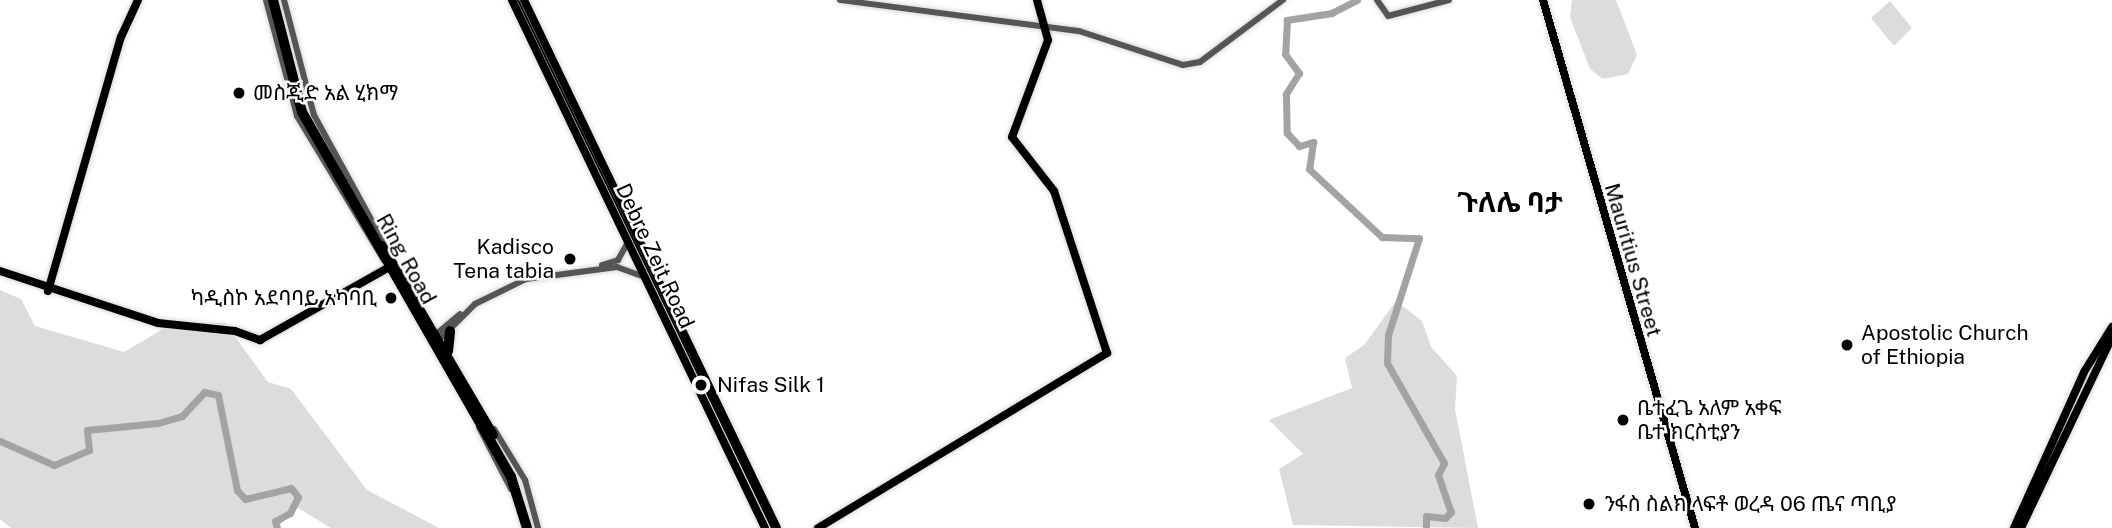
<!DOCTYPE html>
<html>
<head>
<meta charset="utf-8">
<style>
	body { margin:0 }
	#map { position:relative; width:2112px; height:528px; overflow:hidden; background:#fff; font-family:"Public Sans","Noto Sans Ethiopic",sans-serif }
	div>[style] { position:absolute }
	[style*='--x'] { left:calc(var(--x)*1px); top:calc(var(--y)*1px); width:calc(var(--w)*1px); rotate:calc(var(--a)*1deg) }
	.green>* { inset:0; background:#dcdcdc }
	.river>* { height:7px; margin:-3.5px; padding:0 3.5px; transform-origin:3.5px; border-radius:3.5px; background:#a3a3a3 }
	.roads { filter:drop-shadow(0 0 2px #dbdbdb) drop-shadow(0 0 2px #dbdbdb) }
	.minor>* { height:6px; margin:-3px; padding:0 3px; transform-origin:3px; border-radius:3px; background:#555 }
	.major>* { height:8px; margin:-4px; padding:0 4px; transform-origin:4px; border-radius:4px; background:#000 }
	.highway>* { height:10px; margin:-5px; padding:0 5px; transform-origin:5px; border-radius:5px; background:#000 }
	.tram>* { height:2px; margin:-1px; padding:0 1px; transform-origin:1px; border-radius:1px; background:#000 }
	.dots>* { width:19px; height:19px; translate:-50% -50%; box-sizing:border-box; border:4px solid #fff; border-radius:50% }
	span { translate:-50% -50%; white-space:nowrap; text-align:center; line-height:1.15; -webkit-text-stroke:5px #fff; paint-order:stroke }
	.poi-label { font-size:21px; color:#000 }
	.left { translate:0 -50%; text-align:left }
	.right { translate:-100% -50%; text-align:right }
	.street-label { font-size:21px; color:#000 }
	.district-label { font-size:28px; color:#000; font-weight:700 }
</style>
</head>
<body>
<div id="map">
	<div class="green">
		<div style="clip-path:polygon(1572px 0,1616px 0,1637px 55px,1628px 74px,1603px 79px,1590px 69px,1570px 17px)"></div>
		<div style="clip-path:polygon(1890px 1px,1912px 28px,1894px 46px,1871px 18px)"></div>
		<div style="clip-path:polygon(0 290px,21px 299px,35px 326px,124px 352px,175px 322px,225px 323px,268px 382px,291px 389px,367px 490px,439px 528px,331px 528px,298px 508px,277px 528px,11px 528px,0 519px)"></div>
		<div style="clip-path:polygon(1396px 301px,1422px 321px,1431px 347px,1457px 376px,1455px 409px,1478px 528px,1293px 525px,1279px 469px,1303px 454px,1269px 420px,1352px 388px,1345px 358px,1364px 345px)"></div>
	</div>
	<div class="river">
		<div style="--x:1357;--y:0;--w:28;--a:153"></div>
		<div style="--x:1332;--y:13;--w:46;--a:171.2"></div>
		<div style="--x:1287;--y:20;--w:34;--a:93"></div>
		<div style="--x:1285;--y:54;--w:24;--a:54"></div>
		<div style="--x:1299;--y:73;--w:25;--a:122"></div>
		<div style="--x:1286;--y:94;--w:39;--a:89"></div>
		<div style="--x:1287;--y:133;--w:18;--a:47"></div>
		<div style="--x:1299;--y:146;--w:15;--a:-16"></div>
		<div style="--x:1313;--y:142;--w:27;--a:98"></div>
		<div style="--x:1309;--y:169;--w:100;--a:43"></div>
		<div style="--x:1382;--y:237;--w:37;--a:2"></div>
		<div style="--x:1419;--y:238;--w:102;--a:107.7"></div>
		<div style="--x:1388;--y:335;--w:28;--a:92"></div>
		<div style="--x:1387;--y:363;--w:115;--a:60.3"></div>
		<div style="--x:1444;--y:463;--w:13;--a:117"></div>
		<div style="--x:1438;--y:475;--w:39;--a:71"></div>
		<div style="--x:1451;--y:512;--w:8;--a:135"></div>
		<div style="--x:1445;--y:518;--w:19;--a:-174"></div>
		<div style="--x:1426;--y:516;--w:12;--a:90"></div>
		<div style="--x:0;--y:441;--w:59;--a:24"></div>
		<div style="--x:54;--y:465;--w:38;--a:-23"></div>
		<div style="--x:89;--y:450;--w:20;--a:-96"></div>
		<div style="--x:87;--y:430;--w:71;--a:-5.6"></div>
		<div style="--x:158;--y:423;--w:25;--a:-16"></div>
		<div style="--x:182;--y:416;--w:33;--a:-47"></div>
		<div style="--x:204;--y:392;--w:14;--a:12"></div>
		<div style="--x:218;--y:395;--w:97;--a:78.7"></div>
		<div style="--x:237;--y:490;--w:12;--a:48"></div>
		<div style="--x:245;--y:499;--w:47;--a:-13.4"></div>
		<div style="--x:291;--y:488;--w:11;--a:52"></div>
		<div style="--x:298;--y:497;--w:18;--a:117"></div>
		<div style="--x:290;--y:513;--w:17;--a:152"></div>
		<div style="--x:275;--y:521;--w:7;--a:74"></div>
	</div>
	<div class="roads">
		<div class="minor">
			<div style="--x:266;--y:0;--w:120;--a:75"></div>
			<div style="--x:297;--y:116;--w:168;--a:58.9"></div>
			<div style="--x:284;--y:0;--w:119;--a:75.4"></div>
			<div style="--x:314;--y:115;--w:156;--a:61.3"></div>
			<div style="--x:840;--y:0;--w:241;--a:7.4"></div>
			<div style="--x:1079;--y:31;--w:109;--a:18.1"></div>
			<div style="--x:1183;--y:65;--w:17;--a:-10"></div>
			<div style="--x:1200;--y:62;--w:104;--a:-36.8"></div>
			<div style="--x:1377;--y:0;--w:19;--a:55"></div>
			<div style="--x:1388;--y:16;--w:63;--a:-14.7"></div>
			<div style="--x:602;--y:265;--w:17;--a:-17"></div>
			<div style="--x:618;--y:260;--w:21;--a:-61"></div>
			<div style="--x:434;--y:336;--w:34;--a:-40"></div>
			<div style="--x:437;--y:342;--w:54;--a:-45"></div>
			<div style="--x:475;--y:304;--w:57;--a:-26.1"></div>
			<div style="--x:526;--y:279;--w:92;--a:-7.5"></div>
			<div style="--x:617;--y:267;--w:30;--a:20"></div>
			<div style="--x:479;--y:427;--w:70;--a:62.7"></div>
			<div style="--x:494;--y:429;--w:60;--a:58.7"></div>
			<div style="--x:525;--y:480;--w:50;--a:74.8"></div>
		</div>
		<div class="major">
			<div style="--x:512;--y:0;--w:585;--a:64.4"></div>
			<div style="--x:524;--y:0;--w:585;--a:64.4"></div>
			<div style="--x:1543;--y:0;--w:549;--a:73.94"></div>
			<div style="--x:0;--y:271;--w:166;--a:18.2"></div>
			<div style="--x:158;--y:323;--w:77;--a:5.9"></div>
			<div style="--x:235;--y:331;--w:27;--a:20"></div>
			<div style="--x:260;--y:340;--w:147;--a:-29.4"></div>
			<div style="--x:48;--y:291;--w:264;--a:-74"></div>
			<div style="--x:121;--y:37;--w:41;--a:-65.3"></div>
			<div style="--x:818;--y:528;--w:338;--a:-31.2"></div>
			<div style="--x:1107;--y:353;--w:170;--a:-108.1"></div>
			<div style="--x:1054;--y:191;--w:68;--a:-127.9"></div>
			<div style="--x:1012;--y:137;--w:103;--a:-69.6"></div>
			<div style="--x:1048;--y:40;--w:41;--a:-105.4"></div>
			<div style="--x:2014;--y:528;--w:171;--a:-65.8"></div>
			<div style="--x:2084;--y:372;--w:53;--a:-58.1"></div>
			<div style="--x:2021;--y:528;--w:212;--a:-64.5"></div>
		</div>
		<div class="highway">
			<div style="--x:273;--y:0;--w:116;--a:75.5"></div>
			<div style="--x:302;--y:112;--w:421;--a:60.2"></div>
			<div style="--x:511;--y:477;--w:53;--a:72.6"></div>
			<div style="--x:382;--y:246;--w:219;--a:59.6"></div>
			<div style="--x:448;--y:351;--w:20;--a:-84"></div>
		</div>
	</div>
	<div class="tram">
		<div style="--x:518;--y:0;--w:586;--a:64.31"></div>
	</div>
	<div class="dots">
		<div style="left:239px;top:93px;background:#000"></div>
		<div style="left:570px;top:259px;background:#000"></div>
		<div style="left:391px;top:298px;background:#000"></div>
		<div style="left:1847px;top:345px;background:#000"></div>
		<div style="left:701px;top:385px;background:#000"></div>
		<div style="left:1623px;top:420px;background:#000"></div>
		<div style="left:1589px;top:504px;background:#000"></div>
	</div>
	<div class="poi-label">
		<span class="left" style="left:253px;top:93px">መስጂድ አል ሂክማ</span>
		<span class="right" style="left:554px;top:259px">Kadisco<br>Tena tabia</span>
		<span class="right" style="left:377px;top:298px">ካዲስኮ አደባባይ አካባቢ</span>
		<span class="left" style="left:1861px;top:345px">Apostolic Church<br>of Ethiopia</span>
		<span class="left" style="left:717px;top:385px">Nifas Silk 1</span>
		<span class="left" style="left:1637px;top:420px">ቤተፈጌ አለም አቀፍ<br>ቤተ ክርስቲያን</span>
		<span class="left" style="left:1605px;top:504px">ንፋስ ስልክ ላፍቶ ወረዳ 06 ጤና ጣቢያ</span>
	</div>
	<div class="street-label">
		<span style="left:655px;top:256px;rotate:65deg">Debre Zeit Road</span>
		<span style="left:406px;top:259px;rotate:61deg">Ring Road</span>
		<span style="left:1633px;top:260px;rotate:74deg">Mauritius Street</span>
	</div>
	<div class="district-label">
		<span style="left:1510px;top:202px">ጉለሌ ባታ</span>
	</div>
</div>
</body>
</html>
